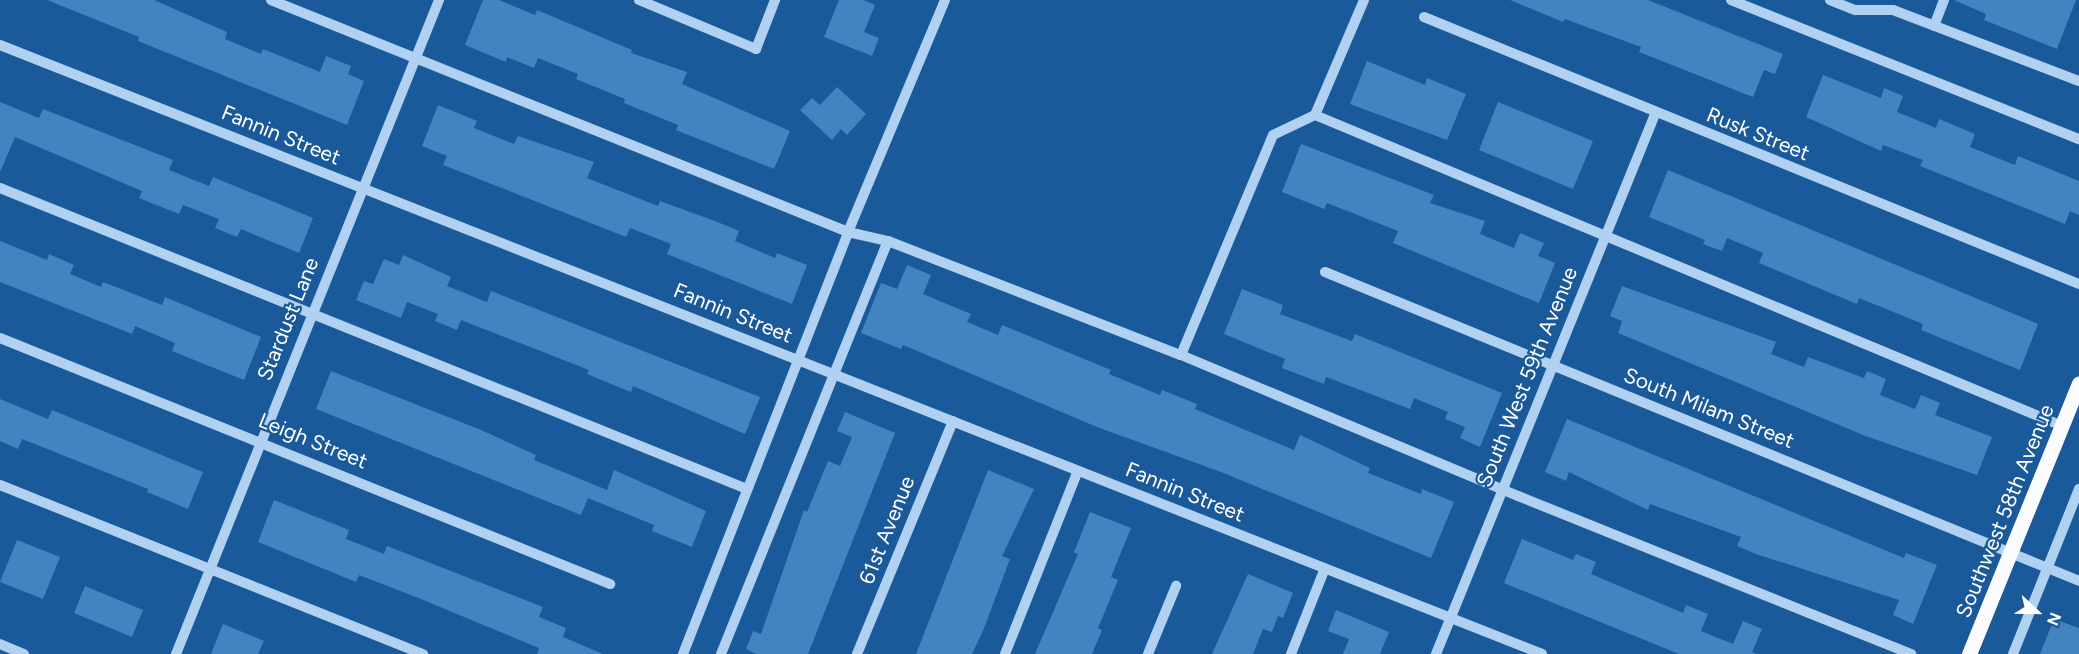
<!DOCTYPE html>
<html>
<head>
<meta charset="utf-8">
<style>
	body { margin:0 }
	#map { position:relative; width:2079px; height:654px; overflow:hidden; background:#1a5a9a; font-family:Figtree,sans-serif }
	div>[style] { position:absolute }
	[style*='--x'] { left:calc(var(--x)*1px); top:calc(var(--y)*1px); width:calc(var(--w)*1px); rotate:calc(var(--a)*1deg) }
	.building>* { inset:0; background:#4383c0 }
	.minor>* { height:10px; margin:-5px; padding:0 5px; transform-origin:5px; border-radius:5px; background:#b0d1f1 }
	.major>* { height:15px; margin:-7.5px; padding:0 7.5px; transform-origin:7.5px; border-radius:7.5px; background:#fafcff }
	span { translate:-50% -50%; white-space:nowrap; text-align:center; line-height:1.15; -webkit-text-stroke:4.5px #1a5a9a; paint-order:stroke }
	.street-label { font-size:21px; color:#fff }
	.north { position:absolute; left:2007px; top:582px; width:60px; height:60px; -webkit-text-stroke:4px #1a5a9a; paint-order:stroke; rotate:112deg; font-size:16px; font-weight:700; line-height:24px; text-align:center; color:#fff }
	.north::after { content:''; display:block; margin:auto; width:21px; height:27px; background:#fff; clip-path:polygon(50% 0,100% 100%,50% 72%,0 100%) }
</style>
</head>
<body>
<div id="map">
	<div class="building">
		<div style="clip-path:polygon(47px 0,154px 0,227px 32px,225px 39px,261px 54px,263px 49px,320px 72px,326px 56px,351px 66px,348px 74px,364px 81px,347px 125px,138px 41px,139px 37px)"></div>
		<div style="clip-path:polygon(483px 0,499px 0,535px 15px,537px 10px,632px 50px,631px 53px,687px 72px,682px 84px,790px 131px,774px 169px,676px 130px,678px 125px,624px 103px,625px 99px,576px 79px,578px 74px,538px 58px,534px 68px,507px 57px,506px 62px,465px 45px)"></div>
		<div style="clip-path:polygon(839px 0,863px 0,875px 5px,864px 32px,879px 38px,872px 56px,824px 37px)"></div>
		<div style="clip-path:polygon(1510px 0,1648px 0,1783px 54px,1775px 74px,1764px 70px,1753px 97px,1639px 52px,1641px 47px,1565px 19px,1563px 22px)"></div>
		<div style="clip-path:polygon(1954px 0,2076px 0,2057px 49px,1984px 20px,1986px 14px)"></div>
		<div style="clip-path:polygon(1367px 61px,1425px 85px,1427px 78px,1466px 94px,1447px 140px,1350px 104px)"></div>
		<div style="clip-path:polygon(1823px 75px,1881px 98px,1884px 88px,1903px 96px,1897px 112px,1936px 128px,1939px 119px,1975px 134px,1970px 147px,2015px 165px,2018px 156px,2079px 181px,2079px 215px,2070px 211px,2065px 224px,1920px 166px,1923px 160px,1883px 145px,1881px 151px,1806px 117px)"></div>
		<div style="clip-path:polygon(837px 87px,866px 114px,847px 135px,841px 129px,832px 140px,800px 110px,812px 98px,820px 105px)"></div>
		<div style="clip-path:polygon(0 102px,39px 118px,43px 109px,173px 160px,169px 170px,209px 186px,213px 177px,313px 218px,299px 253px,241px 229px,237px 237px,215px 228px,219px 219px,183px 205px,179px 214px,139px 198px,142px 191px,15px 137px,0 172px)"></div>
		<div style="clip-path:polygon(1498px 102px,1593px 141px,1573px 189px,1479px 150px)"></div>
		<div style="clip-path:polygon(438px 105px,477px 121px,474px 128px,514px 144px,518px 136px,594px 162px,587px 178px,658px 206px,660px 201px,715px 221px,739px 231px,735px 241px,775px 258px,777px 253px,807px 265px,792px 304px,667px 254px,671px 244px,630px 228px,626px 237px,443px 165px,447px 156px,422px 146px)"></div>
		<div style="clip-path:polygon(1301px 144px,1434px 195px,1430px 203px,1485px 221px,1480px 234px,1514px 248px,1520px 233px,1544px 243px,1538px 256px,1555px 263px,1539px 303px,1393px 243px,1398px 231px,1327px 203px,1324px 209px,1282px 192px)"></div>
		<div style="clip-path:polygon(1668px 170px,2038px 324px,2020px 370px,1921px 330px,1923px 324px,1859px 298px,1857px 304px,1759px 263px,1763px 253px,1727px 238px,1722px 251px,1703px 244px,1705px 240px,1649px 217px)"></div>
		<div style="clip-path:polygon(0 241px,47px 260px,49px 254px,74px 265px,70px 274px,101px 287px,103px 282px,162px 305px,165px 297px,261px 337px,244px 380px,172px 351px,175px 343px,135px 326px,132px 334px,0 282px)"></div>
		<div style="clip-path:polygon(403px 255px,451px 277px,447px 286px,487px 302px,491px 291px,760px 397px,745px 434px,633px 386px,631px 392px,587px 374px,589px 370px,461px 320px,457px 330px,435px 321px,438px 314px,407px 302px,401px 318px,356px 300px,364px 281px,373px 284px,384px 259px,399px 265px)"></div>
		<div style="clip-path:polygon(907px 265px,931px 275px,923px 294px,971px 314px,967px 322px,998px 335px,1002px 325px,1111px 370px,1109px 374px,1160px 395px,1162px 390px,1197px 404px,1195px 409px,1294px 450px,1300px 435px,1370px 468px,1368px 473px,1421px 494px,1422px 489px,1454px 502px,1431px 558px,1221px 472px,1097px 427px,903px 345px,901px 349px,861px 333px,881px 283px,897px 289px)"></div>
		<div style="clip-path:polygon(1622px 286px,1776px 342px,1771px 354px,1804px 367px,1808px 357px,1864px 378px,1867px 371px,1886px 379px,1880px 395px,1915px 409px,1921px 395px,1940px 403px,1935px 415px,1992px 437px,1977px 475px,1863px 435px,1618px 333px,1622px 321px,1610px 316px)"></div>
		<div style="clip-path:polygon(1242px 289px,1283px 305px,1280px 314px,1352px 341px,1355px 334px,1502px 393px,1480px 447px,1460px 438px,1465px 427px,1445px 419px,1448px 412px,1414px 398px,1410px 409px,1326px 377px,1324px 384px,1282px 368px,1285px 359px,1224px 334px)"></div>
		<div style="clip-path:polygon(331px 371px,481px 430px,536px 455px,534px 460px,607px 490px,614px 470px,706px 511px,692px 547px,652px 531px,654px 525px,588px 498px,581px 515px,316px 409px)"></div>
		<div style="clip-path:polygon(0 399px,48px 419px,52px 410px,203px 472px,188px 509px,147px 492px,148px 489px,22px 439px,18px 449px,0 441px)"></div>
		<div style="clip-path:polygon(845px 412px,895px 433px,808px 654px,756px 654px,746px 649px,753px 631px,761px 634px,804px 510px,807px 512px,828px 461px,840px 466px,852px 437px,837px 431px)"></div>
		<div style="clip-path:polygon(1567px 419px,1904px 558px,1906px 553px,1937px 565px,1913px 624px,1893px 615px,1899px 600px,1756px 554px,1737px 546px,1741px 537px,1650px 504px,1648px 510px,1569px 472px,1566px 481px,1545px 472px)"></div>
		<div style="clip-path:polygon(988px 470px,1034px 489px,1002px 556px,1010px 559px,983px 631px,972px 654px,916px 654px)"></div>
		<div style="clip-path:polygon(274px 500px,349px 530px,346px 539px,384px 554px,387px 546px,543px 607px,539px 617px,566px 628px,563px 637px,603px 654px,537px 654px,539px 648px,416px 597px,359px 575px,356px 582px,258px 542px)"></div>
		<div style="clip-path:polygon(1090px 512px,1131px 528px,1111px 577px,1118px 580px,1098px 628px,1102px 630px,1092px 654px,1035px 654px,1078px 554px,1074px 552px)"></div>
		<div style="clip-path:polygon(1522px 539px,1573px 560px,1576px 554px,1596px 562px,1591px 574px,1683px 613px,1686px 605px,1708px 614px,1701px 631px,1733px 644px,1743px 621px,1762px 629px,1752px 652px,1756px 654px,1679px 654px,1504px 583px)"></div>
		<div style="clip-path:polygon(17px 540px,60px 557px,43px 599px,0 582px)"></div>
		<div style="clip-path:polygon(1248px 574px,1293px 593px,1283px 618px,1278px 616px,1272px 632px,1263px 629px,1253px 654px,1212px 654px)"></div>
		<div style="clip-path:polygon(85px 586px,143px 610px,132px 637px,74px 613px)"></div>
		<div style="clip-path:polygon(1336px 610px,1389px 632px,1380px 654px,1343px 654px,1349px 639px,1328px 631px)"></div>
		<div style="clip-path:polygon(2054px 619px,2079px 628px,2079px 654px,2040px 654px)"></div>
		<div style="clip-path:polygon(223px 624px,264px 641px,258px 654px,211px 654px)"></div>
	</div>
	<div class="minor">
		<div style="--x:271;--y:0;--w:622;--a:21.9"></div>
		<div style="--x:848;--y:232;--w:41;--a:12.7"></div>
		<div style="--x:888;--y:241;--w:314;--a:21.3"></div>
		<div style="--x:1181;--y:355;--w:365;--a:22.7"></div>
		<div style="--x:1518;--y:496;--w:424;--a:21.9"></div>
		<div style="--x:639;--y:0;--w:127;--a:22.7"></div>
		<div style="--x:756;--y:49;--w:53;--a:-68.8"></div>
		<div style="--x:1731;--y:0;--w:375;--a:21.8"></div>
		<div style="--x:1830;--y:0;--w:27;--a:22"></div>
		<div style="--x:1855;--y:10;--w:38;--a:0"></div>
		<div style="--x:1893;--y:10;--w:199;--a:20.9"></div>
		<div style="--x:1424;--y:17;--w:707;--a:22.18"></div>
		<div style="--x:1934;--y:26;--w:28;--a:-69"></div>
		<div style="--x:0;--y:45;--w:1658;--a:21.55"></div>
		<div style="--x:1315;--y:115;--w:809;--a:22.6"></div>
		<div style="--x:0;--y:188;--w:805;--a:21.95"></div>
		<div style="--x:1325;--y:272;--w:815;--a:22.28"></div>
		<div style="--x:0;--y:338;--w:658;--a:21.96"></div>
		<div style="--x:1181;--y:355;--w:238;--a:-67.3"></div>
		<div style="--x:1273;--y:135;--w:47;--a:-25.5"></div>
		<div style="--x:1315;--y:115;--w:125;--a:-66.9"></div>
		<div style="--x:0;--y:485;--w:456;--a:21.8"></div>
		<div style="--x:0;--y:644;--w:26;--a:23"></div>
		<div style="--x:176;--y:654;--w:705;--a:-68.09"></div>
		<div style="--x:683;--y:654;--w:453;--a:-68.6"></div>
		<div style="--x:848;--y:232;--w:251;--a:-67.3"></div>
		<div style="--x:721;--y:654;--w:445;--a:-68"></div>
		<div style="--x:857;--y:654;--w:252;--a:-67.6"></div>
		<div style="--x:1005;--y:654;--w:197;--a:-68.3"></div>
		<div style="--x:1148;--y:654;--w:74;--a:-67.6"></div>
		<div style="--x:1291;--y:654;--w:92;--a:-68.4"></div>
		<div style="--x:1436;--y:654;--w:583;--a:-67.92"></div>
		<div style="--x:2013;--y:654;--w:178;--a:-68.2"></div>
	</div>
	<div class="major">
		<div style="--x:1969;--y:654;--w:292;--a:-67.9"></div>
	</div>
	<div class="street-label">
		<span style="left:1758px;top:134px;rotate:22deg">Rusk Street</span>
		<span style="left:281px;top:135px;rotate:22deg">Fannin Street</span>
		<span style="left:733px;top:313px;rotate:22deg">Fannin Street</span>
		<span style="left:288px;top:319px;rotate:-68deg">Stardust Lane</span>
		<span style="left:1527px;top:377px;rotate:-68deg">South West 59th Avenue</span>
		<span style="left:1709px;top:408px;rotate:22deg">South Milam Street</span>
		<span style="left:313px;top:441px;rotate:22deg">Leigh Street</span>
		<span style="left:1185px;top:492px;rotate:22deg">Fannin Street</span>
		<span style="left:2005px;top:511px;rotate:-68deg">Southwest 58th Avenue</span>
		<span style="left:887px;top:530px;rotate:-68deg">61st Avenue</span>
	</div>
	<div class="north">N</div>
</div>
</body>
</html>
